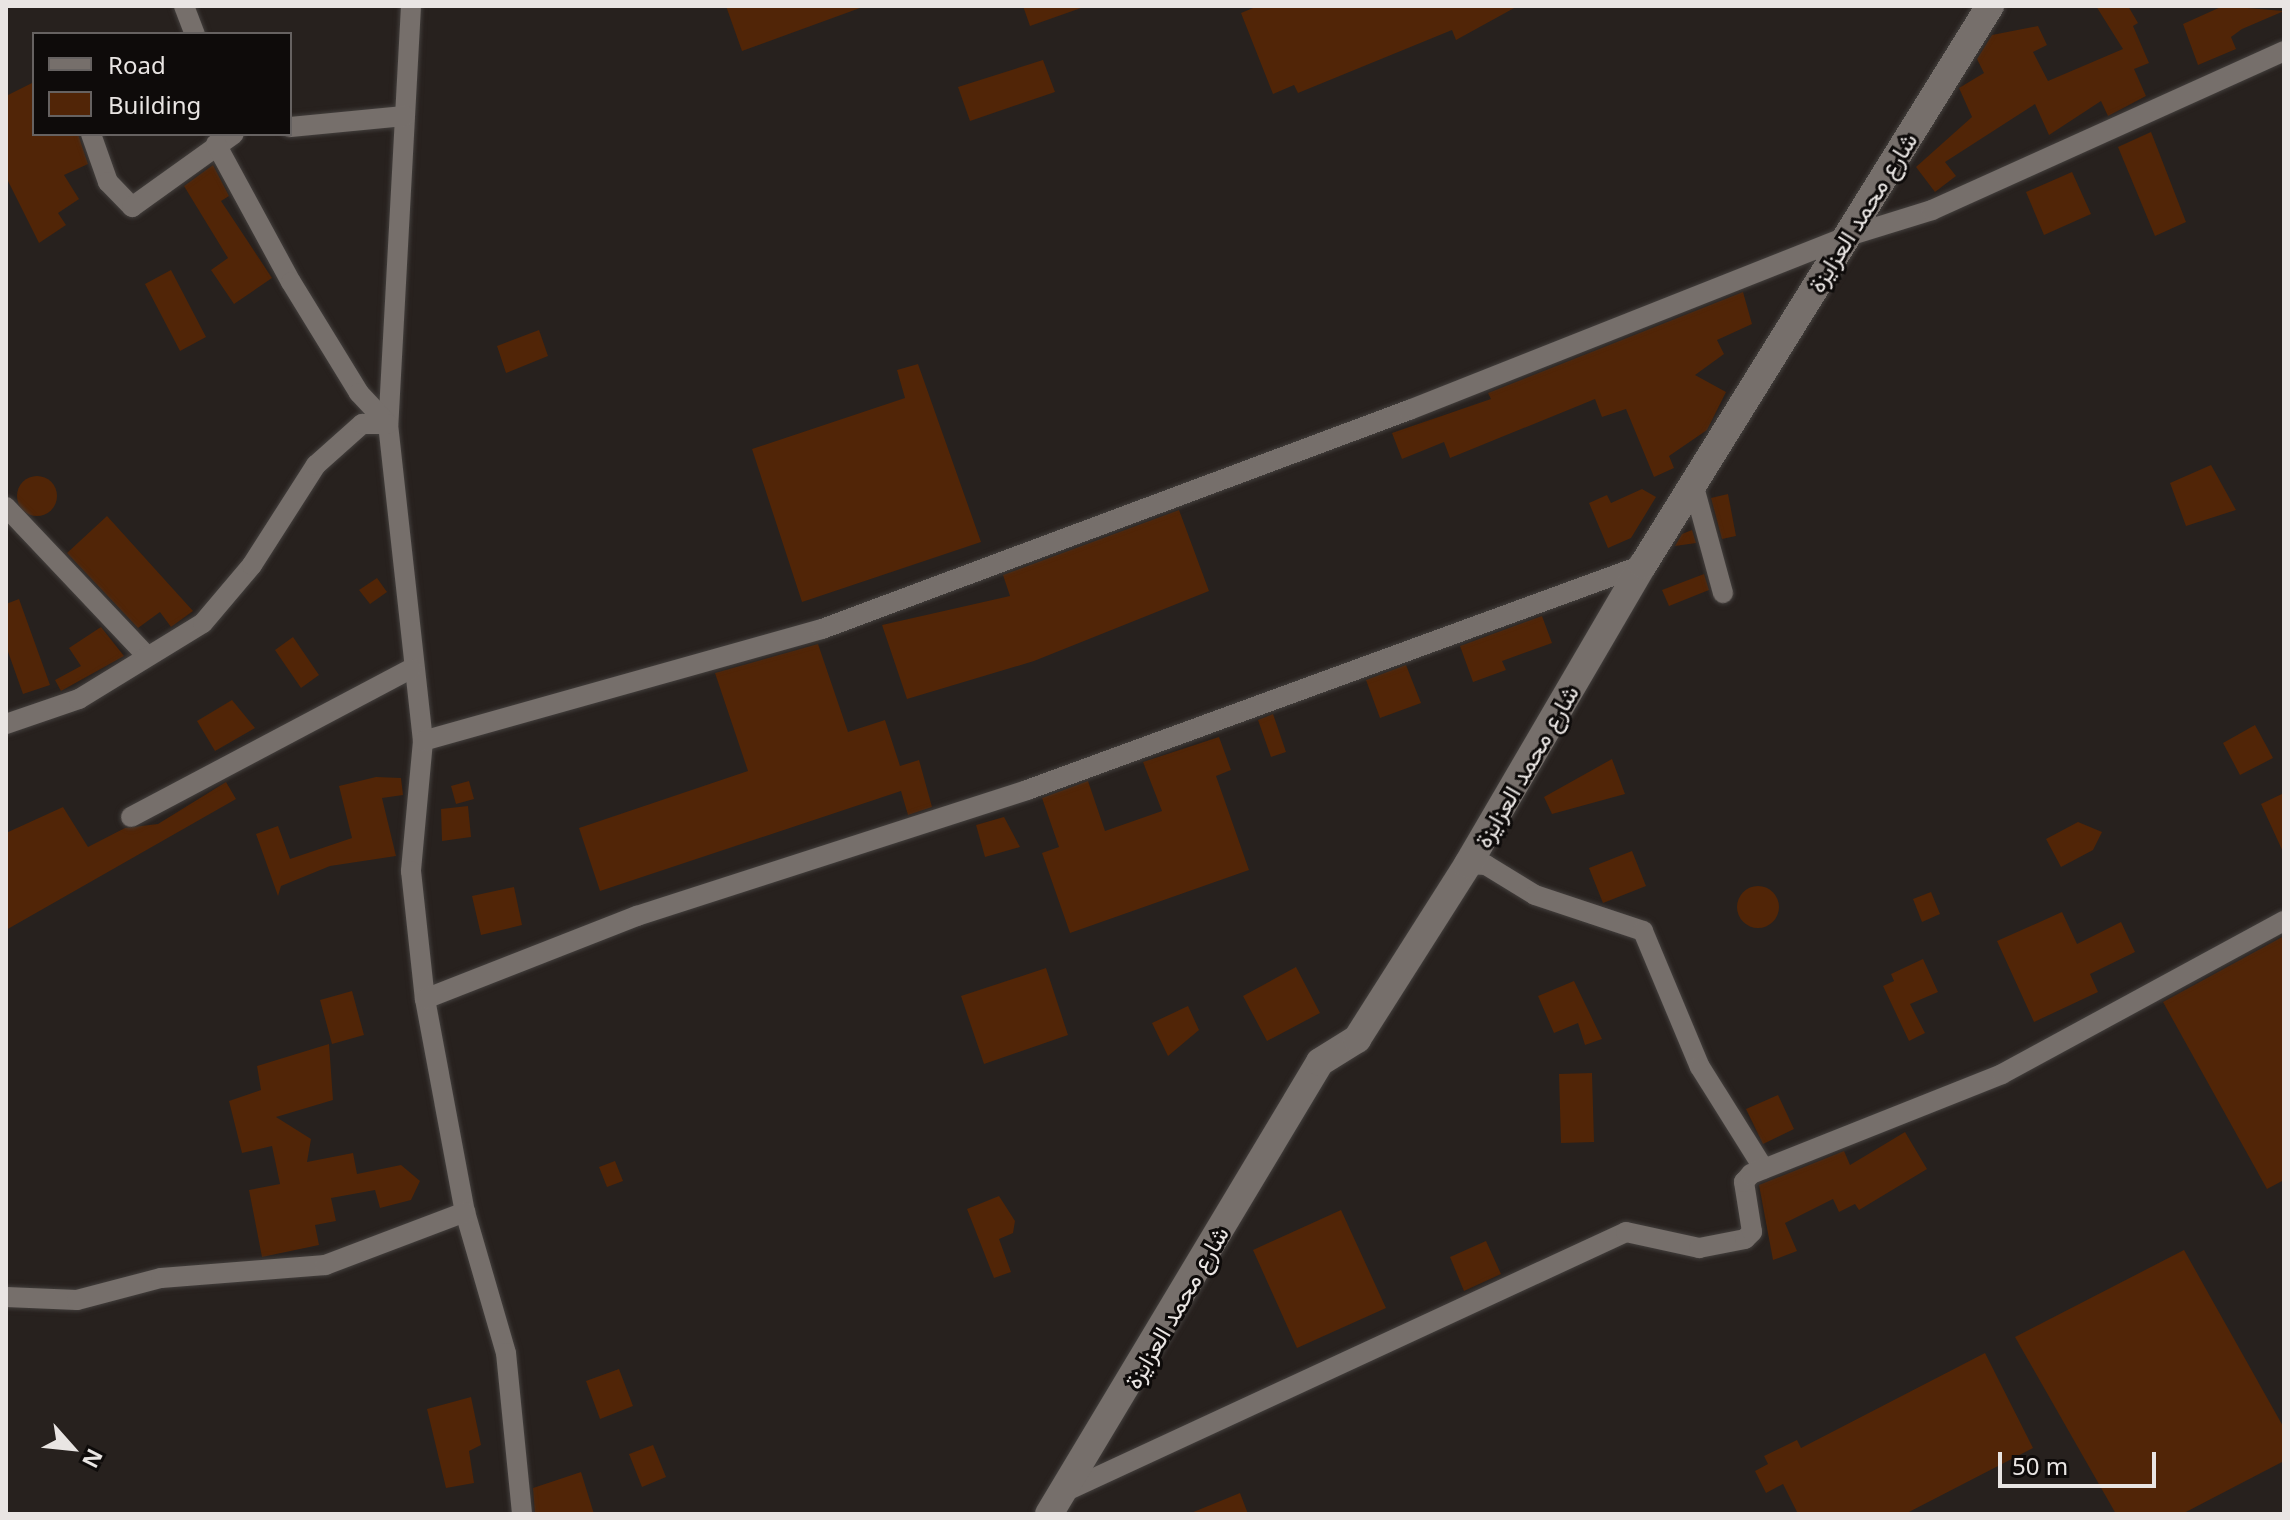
<!DOCTYPE html>
<html>
<head>
<meta charset="utf-8">
<style>
	body { margin:0 }
	#map { position:relative; width:2290px; height:1520px; overflow:hidden; background:#27211e; font-family:"Noto Sans",Vazirmatn,sans-serif }
	div>[style] { position:absolute }
	[style*='--x'] { left:calc(var(--x)*1px); top:calc(var(--y)*1px); width:calc(var(--w)*1px); rotate:calc(var(--a)*1deg) }
	.building>* { inset:0; background:#512507 }
	.round { border-radius:50% }
	.roads { filter:drop-shadow(0 0 2px #433f3d) drop-shadow(0 0 2px #433f3d) }
	.street>* { height:20px; margin:-10px; padding:0 10px; transform-origin:10px; border-radius:10px; background:#766f6b }
	.secondary>* { height:28px; margin:-14px; padding:0 14px; transform-origin:14px; border-radius:14px; background:#766f6b }
	span { translate:-50% -50%; white-space:nowrap; text-align:center; line-height:1.15; -webkit-text-stroke:6px #0e0b0a; paint-order:stroke }
	.street-label { font-size:24px; color:#e9e5e3 }
	.frame { position:absolute; inset:0; border:8px solid #e9e5e3; pointer-events:none }
	.legend { position:absolute; left:32px; top:32px; width:260px; height:104px; box-sizing:border-box; background:#0e0b0a; border:2px solid #666261; margin:0; padding:10px 14px; list-style:none; font-size:24px; color:#e9e5e3 }
	.legend li { display:flex; align-items:center; gap:16px; height:40px }
	.legend b { width:40px; border:2px solid #666261 }
	.north { position:absolute; left:32px; top:1408px; width:80px; height:80px; -webkit-text-stroke:6px #0e0b0a; paint-order:stroke; rotate:117deg; font-size:22px; font-weight:700; line-height:32px; text-align:center; color:#e9e5e3 }
	.north::after { content:''; display:block; margin:auto; width:28px; height:36px; background:#e9e5e3; clip-path:polygon(50% 0,100% 100%,50% 72%,0 100%) }
	.scale { position:absolute; left:1998px; top:1452px; width:158px; height:36px; box-sizing:border-box; border:4px solid #e9e5e3; border-top:0; padding-left:10px; font-size:24px; line-height:28px; white-space:nowrap; color:#e9e5e3; -webkit-text-stroke:6px #0e0b0a; paint-order:stroke }
</style>
</head>
<body>
<div id="map">
	<div class="building">
		<div style="clip-path:polygon(726px 6px,860px 6px,860px 8px,742px 51px)"></div>
		<div style="clip-path:polygon(1023px 6px,1080px 6px,1081px 8px,1030px 26px)"></div>
		<div style="clip-path:polygon(1258px 6px,1516px 6px,1516px 7px,1456px 40px,1452px 30px,1298px 93px,1294px 85px,1273px 94px,1241px 13px)"></div>
		<div style="clip-path:polygon(2096px 6px,2128px 6px,2138px 23px,2133px 26px,2149px 63px,2134px 69px,2146px 96px,2108px 116px,2101px 101px,2049px 135px,2035px 104px,1945px 162px,1956px 176px,1935px 192px,1916px 167px,1972px 117px,1959px 88px,1984px 73px,1977px 59px,1992px 35px,2038px 26px,2047px 45px,2033px 52px,2048px 81px,2123px 49px)"></div>
		<div style="clip-path:polygon(2223px 6px,2284px 11px,2242px 29px,2231px 37px,2236px 49px,2198px 65px,2183px 24px)"></div>
		<div style="clip-path:polygon(1043px 60px,1055px 92px,970px 121px,958px 87px)"></div>
		<div style="clip-path:polygon(34px 82px,34px 134px,78px 134px,88px 164px,64px 175px,79px 199px,58px 213px,66px 225px,39px 243px,6px 177px,6px 96px)"></div>
		<div style="clip-path:polygon(2151px 132px,2186px 222px,2155px 236px,2118px 147px)"></div>
		<div style="clip-path:polygon(213px 165px,229px 196px,221px 201px,272px 278px,234px 304px,211px 270px,228px 258px,184px 186px)"></div>
		<div style="clip-path:polygon(2072px 172px,2091px 214px,2044px 235px,2026px 192px)"></div>
		<div style="clip-path:polygon(171px 270px,206px 337px,180px 351px,145px 284px)"></div>
		<div style="clip-path:polygon(1743px 292px,1752px 324px,1717px 340px,1724px 354px,1695px 375px,1726px 392px,1707px 430px,1669px 456px,1674px 468px,1654px 477px,1626px 409px,1602px 417px,1595px 399px,1450px 458px,1444px 442px,1402px 459px,1392px 433px,1491px 399px,1488px 393px)"></div>
		<div style="clip-path:polygon(539px 330px,548px 356px,506px 373px,497px 346px)"></div>
		<div style="clip-path:polygon(918px 364px,981px 542px,802px 602px,752px 449px,905px 398px,897px 370px)"></div>
		<div style="clip-path:polygon(2211px 465px,2236px 510px,2186px 526px,2170px 483px)"></div>
		<div class="round" style="left:17px;top:476px;width:40px;height:40px"></div>
		<div style="clip-path:polygon(1642px 489px,1656px 497px,1631px 538px,1608px 548px,1589px 503px,1607px 495px,1611px 503px)"></div>
		<div style="clip-path:polygon(1728px 494px,1736px 536px,1722px 539px,1711px 498px)"></div>
		<div style="clip-path:polygon(1179px 510px,1209px 591px,1034px 661px,907px 699px,882px 625px,1010px 596px,1003px 575px)"></div>
		<div style="clip-path:polygon(107px 516px,193px 611px,171px 627px,160px 612px,138px 628px,67px 553px)"></div>
		<div style="clip-path:polygon(1692px 530px,1696px 543px,1675px 546px,1682px 534px)"></div>
		<div style="clip-path:polygon(1704px 574px,1709px 590px,1669px 606px,1662px 590px)"></div>
		<div style="clip-path:polygon(377px 578px,387px 592px,370px 604px,359px 590px)"></div>
		<div style="clip-path:polygon(19px 599px,50px 685px,23px 694px,6px 646px,6px 604px)"></div>
		<div style="clip-path:polygon(1542px 616px,1552px 643px,1502px 661px,1506px 670px,1473px 682px,1460px 646px)"></div>
		<div style="clip-path:polygon(101px 627px,124px 656px,61px 691px,55px 680px,81px 666px,69px 648px)"></div>
		<div style="clip-path:polygon(293px 637px,319px 675px,301px 688px,275px 650px)"></div>
		<div style="clip-path:polygon(818px 644px,848px 732px,885px 720px,900px 766px,919px 760px,932px 807px,908px 815px,901px 791px,600px 891px,579px 828px,748px 771px,715px 673px)"></div>
		<div style="clip-path:polygon(1406px 665px,1421px 703px,1380px 718px,1366px 680px)"></div>
		<div style="clip-path:polygon(232px 700px,255px 728px,215px 751px,197px 721px)"></div>
		<div style="clip-path:polygon(1273px 714px,1286px 752px,1271px 757px,1258px 720px)"></div>
		<div style="clip-path:polygon(2255px 725px,2273px 758px,2240px 775px,2223px 743px)"></div>
		<div style="clip-path:polygon(1219px 737px,1231px 770px,1216px 776px,1249px 870px,1070px 933px,1042px 853px,1059px 847px,1042px 798px,1088px 781px,1105px 831px,1162px 811px,1143px 762px)"></div>
		<div style="clip-path:polygon(1612px 759px,1625px 794px,1552px 814px,1544px 797px)"></div>
		<div style="clip-path:polygon(376px 777px,401px 778px,403px 795px,382px 798px,396px 856px,330px 866px,281px 886px,278px 896px,256px 834px,278px 826px,290px 859px,352px 838px,339px 786px)"></div>
		<div style="clip-path:polygon(469px 781px,474px 799px,456px 804px,451px 786px)"></div>
		<div style="clip-path:polygon(226px 782px,236px 799px,6px 930px,6px 833px,63px 807px,88px 847px,125px 828px,158px 824px)"></div>
		<div style="clip-path:polygon(2284px 793px,2284px 854px,2261px 804px)"></div>
		<div style="clip-path:polygon(468px 806px,471px 837px,442px 841px,441px 809px)"></div>
		<div style="clip-path:polygon(1004px 817px,1020px 847px,985px 857px,976px 825px)"></div>
		<div style="clip-path:polygon(2078px 822px,2102px 832px,2093px 850px,2061px 867px,2046px 839px)"></div>
		<div style="clip-path:polygon(1632px 851px,1646px 886px,1603px 903px,1589px 868px)"></div>
		<div class="round" style="left:1737px;top:886px;width:42px;height:42px"></div>
		<div style="clip-path:polygon(514px 887px,522px 925px,481px 935px,472px 896px)"></div>
		<div style="clip-path:polygon(1931px 892px,1940px 914px,1922px 922px,1913px 899px)"></div>
		<div style="clip-path:polygon(2062px 912px,2077px 944px,2121px 922px,2135px 952px,2090px 974px,2098px 992px,2034px 1022px,1997px 941px)"></div>
		<div style="clip-path:polygon(2284px 936px,2284px 1180px,2267px 1189px,2163px 1002px)"></div>
		<div style="clip-path:polygon(1923px 959px,1938px 992px,1910px 1004px,1925px 1033px,1909px 1041px,1883px 986px,1894px 981px,1891px 974px)"></div>
		<div style="clip-path:polygon(1296px 967px,1320px 1013px,1267px 1041px,1243px 996px)"></div>
		<div style="clip-path:polygon(1046px 968px,1068px 1035px,984px 1064px,961px 996px)"></div>
		<div style="clip-path:polygon(1574px 981px,1602px 1039px,1585px 1045px,1578px 1023px,1554px 1033px,1538px 996px)"></div>
		<div style="clip-path:polygon(352px 991px,364px 1035px,332px 1044px,320px 1000px)"></div>
		<div style="clip-path:polygon(1188px 1006px,1199px 1030px,1168px 1056px,1152px 1023px)"></div>
		<div style="clip-path:polygon(329px 1044px,333px 1100px,276px 1117px,311px 1139px,307px 1162px,353px 1153px,357px 1174px,401px 1165px,420px 1181px,411px 1200px,380px 1208px,375px 1190px,331px 1198px,336px 1221px,315px 1225px,319px 1245px,262px 1257px,249px 1190px,280px 1184px,272px 1146px,242px 1153px,229px 1101px,261px 1090px,257px 1066px)"></div>
		<div style="clip-path:polygon(1592px 1073px,1594px 1142px,1561px 1143px,1559px 1074px)"></div>
		<div style="clip-path:polygon(1778px 1095px,1794px 1129px,1763px 1144px,1746px 1109px)"></div>
		<div style="clip-path:polygon(1905px 1132px,1927px 1169px,1859px 1210px,1855px 1204px,1839px 1212px,1833px 1199px,1785px 1223px,1797px 1251px,1773px 1260px,1759px 1185px,1844px 1151px,1850px 1165px)"></div>
		<div style="clip-path:polygon(615px 1161px,623px 1181px,607px 1187px,599px 1167px)"></div>
		<div style="clip-path:polygon(999px 1196px,1015px 1221px,1013px 1233px,999px 1239px,1011px 1272px,994px 1278px,967px 1209px)"></div>
		<div style="clip-path:polygon(1341px 1210px,1386px 1308px,1297px 1348px,1253px 1250px)"></div>
		<div style="clip-path:polygon(1486px 1241px,1501px 1274px,1464px 1291px,1450px 1257px)"></div>
		<div style="clip-path:polygon(2184px 1250px,2284px 1428px,2284px 1461px,2182px 1514px,2116px 1514px,2015px 1337px)"></div>
		<div style="clip-path:polygon(1985px 1353px,2033px 1448px,1905px 1514px,1798px 1514px,1783px 1484px,1766px 1493px,1755px 1471px,1768px 1464px,1764px 1456px,1797px 1440px,1801px 1448px)"></div>
		<div style="clip-path:polygon(619px 1369px,633px 1406px,600px 1419px,586px 1381px)"></div>
		<div style="clip-path:polygon(471px 1397px,481px 1445px,469px 1451px,474px 1483px,446px 1488px,427px 1409px)"></div>
		<div style="clip-path:polygon(653px 1445px,666px 1477px,642px 1487px,629px 1454px)"></div>
		<div style="clip-path:polygon(581px 1472px,594px 1514px,535px 1514px,533px 1488px)"></div>
		<div style="clip-path:polygon(1240px 1493px,1248px 1514px,1191px 1514px,1191px 1513px)"></div>
	</div>
	<div class="roads">
		<div class="street">
			<div style="--x:184;--y:6;--w:30;--a:69"></div>
			<div style="--x:411;--y:6;--w:419;--a:93.1"></div>
			<div style="--x:388;--y:424;--w:319;--a:83.7"></div>
			<div style="--x:423;--y:741;--w:131;--a:95.3"></div>
			<div style="--x:411;--y:871;--w:129;--a:83.8"></div>
			<div style="--x:425;--y:999;--w:217;--a:79.4"></div>
			<div style="--x:465;--y:1212;--w:147;--a:73.8"></div>
			<div style="--x:506;--y:1353;--w:162;--a:84.3"></div>
			<div style="--x:290;--y:127;--w:115;--a:-5.5"></div>
			<div style="--x:91;--y:134;--w:51;--a:70.5"></div>
			<div style="--x:108;--y:182;--w:35;--a:46"></div>
			<div style="--x:132;--y:207;--w:125;--a:-35.6"></div>
			<div style="--x:216;--y:144;--w:157;--a:61.5"></div>
			<div style="--x:291;--y:282;--w:130;--a:58.5"></div>
			<div style="--x:359;--y:393;--w:42;--a:46.9"></div>
			<div style="--x:1694;--y:487;--w:110;--a:74.7"></div>
			<div style="--x:6;--y:507;--w:205;--a:46.6"></div>
			<div style="--x:6;--y:724;--w:77;--a:-18.9"></div>
			<div style="--x:79;--y:699;--w:145;--a:-31.5"></div>
			<div style="--x:203;--y:623;--w:76;--a:-49.8"></div>
			<div style="--x:252;--y:565;--w:119;--a:-57.4"></div>
			<div style="--x:316;--y:465;--w:62;--a:-41.7"></div>
			<div style="--x:362;--y:424;--w:26;--a:0"></div>
			<div style="--x:423;--y:741;--w:414;--a:-15.7"></div>
			<div style="--x:822;--y:629;--w:627;--a:-20.46"></div>
			<div style="--x:1409;--y:410;--w:469;--a:-21.6"></div>
			<div style="--x:1845;--y:237;--w:91;--a:-17.2"></div>
			<div style="--x:1932;--y:210;--w:386;--a:-24.3"></div>
			<div style="--x:131;--y:817;--w:317;--a:-27.9"></div>
			<div style="--x:1468;--y:864;--w:18;--a:3"></div>
			<div style="--x:1486;--y:865;--w:57;--a:31.5"></div>
			<div style="--x:1535;--y:895;--w:114;--a:18.4"></div>
			<div style="--x:1643;--y:931;--w:147;--a:67.3"></div>
			<div style="--x:1700;--y:1067;--w:120;--a:57.9"></div>
			<div style="--x:425;--y:999;--w:228;--a:-21.4"></div>
			<div style="--x:637;--y:916;--w:410;--a:-17.9"></div>
			<div style="--x:1027;--y:790;--w:656;--a:-20.07"></div>
			<div style="--x:6;--y:1297;--w:71;--a:2.4"></div>
			<div style="--x:77;--y:1300;--w:87;--a:-14.7"></div>
			<div style="--x:161;--y:1278;--w:165;--a:-4.5"></div>
			<div style="--x:325;--y:1265;--w:150;--a:-20.7"></div>
			<div style="--x:1062;--y:1493;--w:621;--a:-24.83"></div>
			<div style="--x:1626;--y:1232;--w:75;--a:12.4"></div>
			<div style="--x:1699;--y:1248;--w:47;--a:-11.1"></div>
			<div style="--x:1745;--y:1239;--w:10;--a:-45"></div>
			<div style="--x:1752;--y:1232;--w:51;--a:-99.1"></div>
			<div style="--x:1744;--y:1182;--w:11;--a:-49"></div>
			<div style="--x:1751;--y:1174;--w:270;--a:-21.7"></div>
			<div style="--x:2002;--y:1074;--w:321;--a:-28.5"></div>
		</div>
		<div class="secondary">
			<div style="--x:1049;--y:1514;--w:527;--a:-59.05"></div>
			<div style="--x:1320;--y:1062;--w:44;--a:-31.9"></div>
			<div style="--x:1357;--y:1039;--w:207;--a:-57.6"></div>
			<div style="--x:1468;--y:864;--w:346;--a:-59.7"></div>
			<div style="--x:1643;--y:565;--w:658;--a:-58.17"></div>
		</div>
	</div>
	<div class="street-label">
		<span style="left:1862px;top:212px;rotate:-58deg">شارع محمد العزايزة</span>
		<span style="left:1526px;top:766px;rotate:-60deg">شارع محمد العزايزة</span>
		<span style="left:1176px;top:1307px;rotate:-60deg">شارع محمد العزايزة</span>
	</div>
	<div class="frame"></div>
	<ul class="legend">
	<li><b style="height:10px;background:#766f6b"></b>Road</li>
	<li><b style="height:22px;background:#512507"></b>Building</li>
	</ul>
	<div class="north">N</div>
	<div class="scale">50 m</div>
</div>
</body>
</html>
